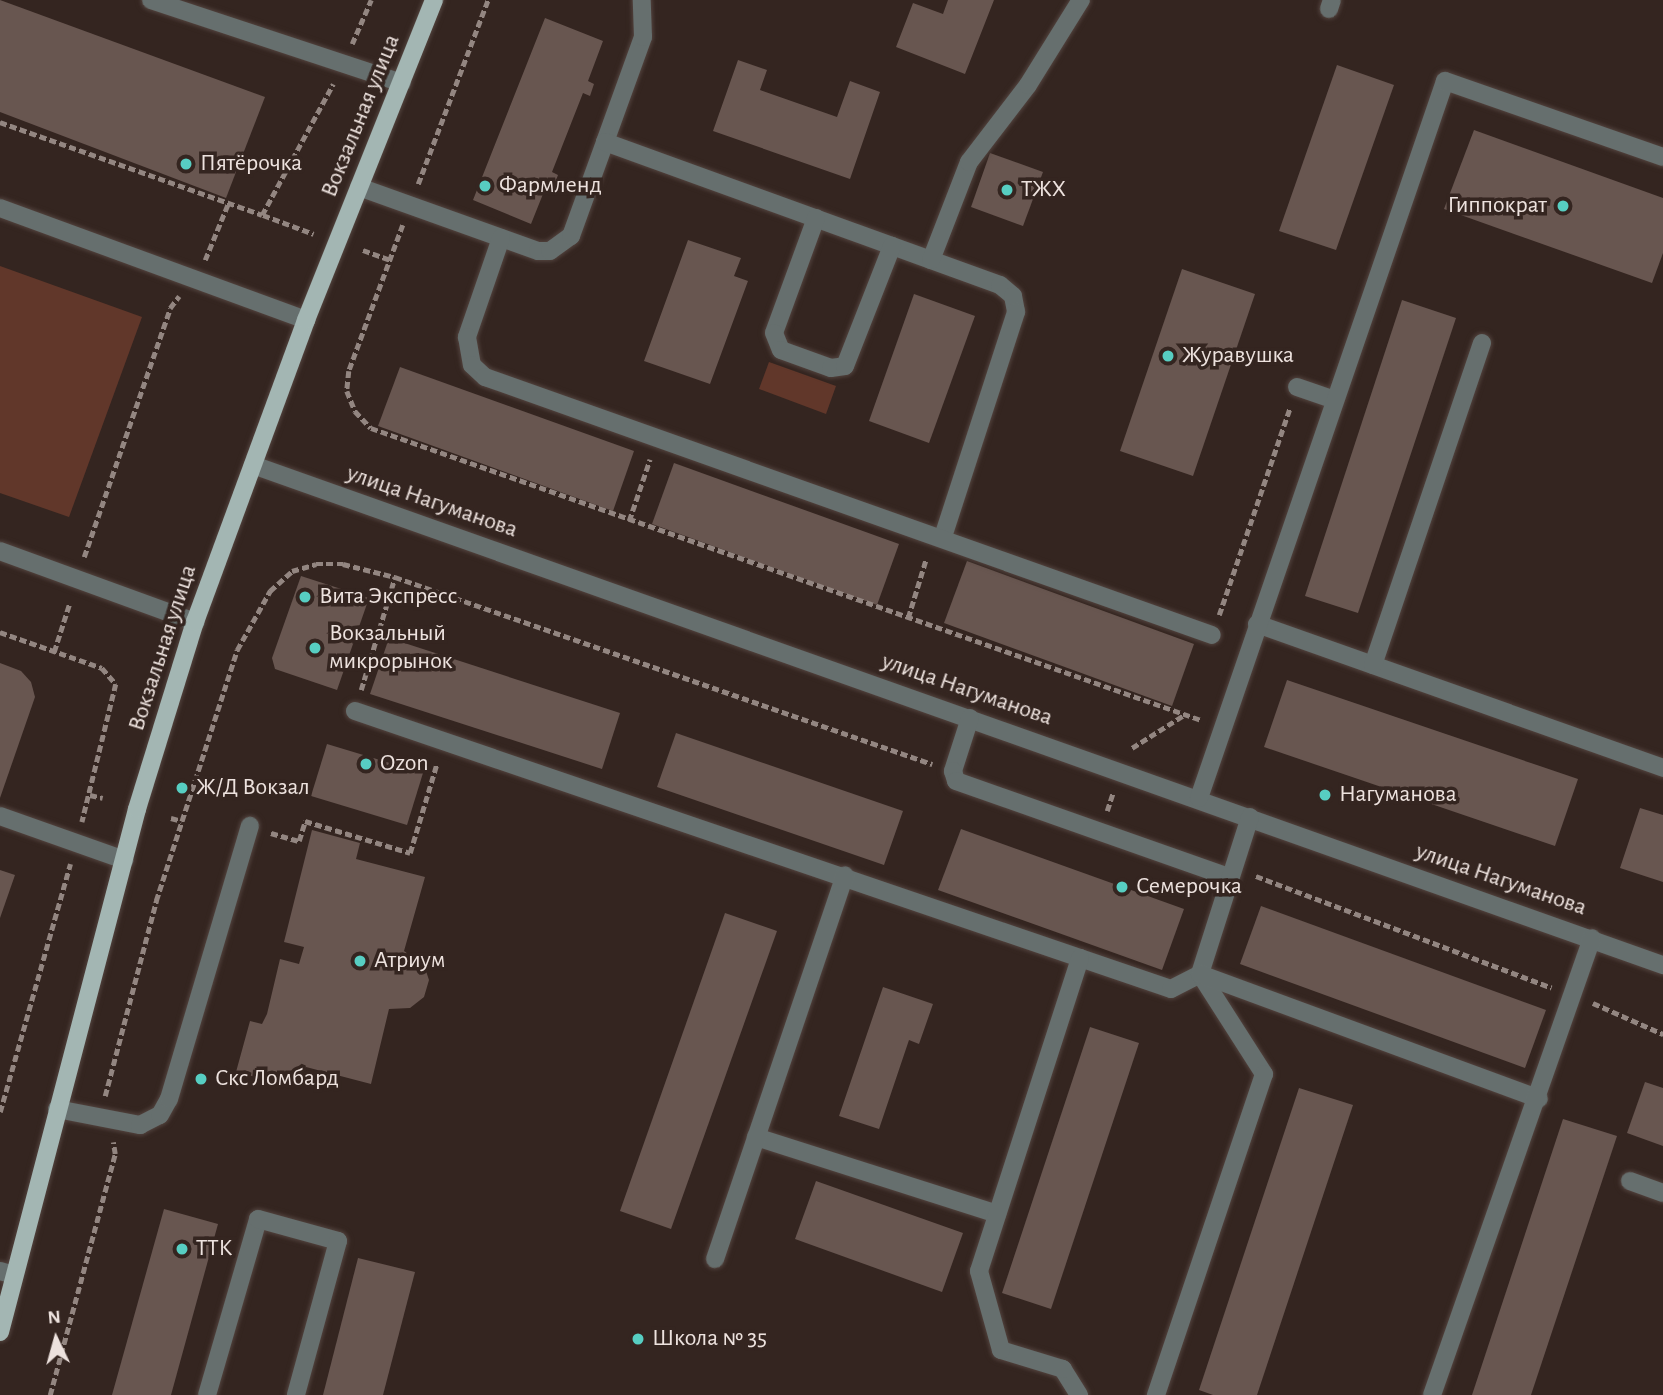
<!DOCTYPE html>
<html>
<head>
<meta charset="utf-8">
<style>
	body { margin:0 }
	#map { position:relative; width:1663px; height:1395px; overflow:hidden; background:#342520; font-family:"Alegreya Sans",sans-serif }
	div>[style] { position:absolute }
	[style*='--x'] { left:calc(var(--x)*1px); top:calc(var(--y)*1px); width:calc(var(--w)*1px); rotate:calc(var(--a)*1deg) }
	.green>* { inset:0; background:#61372a }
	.building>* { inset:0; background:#685650 }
	.path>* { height:4.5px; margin-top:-2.25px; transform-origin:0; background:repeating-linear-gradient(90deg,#938681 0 7px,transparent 0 10.5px) }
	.roads { filter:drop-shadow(0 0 2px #52433e) drop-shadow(0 0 2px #52433e) }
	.minor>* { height:18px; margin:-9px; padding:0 9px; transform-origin:9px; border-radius:9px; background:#666f6e }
	.major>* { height:18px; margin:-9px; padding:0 9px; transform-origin:9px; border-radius:9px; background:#a3b6b3 }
	.dots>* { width:19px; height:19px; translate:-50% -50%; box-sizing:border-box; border:4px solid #342520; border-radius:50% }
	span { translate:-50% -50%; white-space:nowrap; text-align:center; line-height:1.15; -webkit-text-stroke:7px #342520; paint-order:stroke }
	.street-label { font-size:24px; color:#ede2de }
	.poi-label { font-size:24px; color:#ede2de }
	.left { translate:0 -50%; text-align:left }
	.right { translate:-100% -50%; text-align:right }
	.north { position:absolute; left:21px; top:1304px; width:70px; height:70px; -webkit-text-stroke:5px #342520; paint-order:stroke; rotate:355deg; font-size:19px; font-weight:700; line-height:28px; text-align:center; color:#ede2de }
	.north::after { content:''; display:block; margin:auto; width:24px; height:32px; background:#ede2de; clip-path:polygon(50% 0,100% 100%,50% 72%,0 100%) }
</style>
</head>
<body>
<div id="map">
	<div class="green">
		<div style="clip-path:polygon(0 266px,142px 317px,69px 517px,0 493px)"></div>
		<div style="clip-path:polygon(769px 362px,836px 386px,826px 414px,759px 389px)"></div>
	</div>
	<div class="building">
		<div style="clip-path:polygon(0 0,265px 97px,226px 198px,0 112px)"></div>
		<div style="clip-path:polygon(948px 0,994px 0,965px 74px,896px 47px,913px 3px,943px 14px)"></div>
		<div style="clip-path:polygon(545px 18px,603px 41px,588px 81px,594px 84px,590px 96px,583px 93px,552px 172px,558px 175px,554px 186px,547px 184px,531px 224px,473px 200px)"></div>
		<div style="clip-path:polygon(738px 60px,767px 70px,760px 90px,837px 117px,850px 81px,880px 92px,850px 179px,713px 131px)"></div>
		<div style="clip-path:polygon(1337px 65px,1394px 85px,1336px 250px,1279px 231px)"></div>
		<div style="clip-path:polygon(1474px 130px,1663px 198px,1663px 253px,1652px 283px,1444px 209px)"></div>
		<div style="clip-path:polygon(990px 153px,1043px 172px,1023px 226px,971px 207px)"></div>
		<div style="clip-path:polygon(688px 240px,741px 258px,734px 276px,748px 281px,710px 384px,644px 361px)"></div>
		<div style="clip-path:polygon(1182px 269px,1255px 294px,1193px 476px,1120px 451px)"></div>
		<div style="clip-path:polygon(914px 294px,975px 316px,929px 443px,869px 421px)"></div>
		<div style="clip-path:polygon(1402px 300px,1456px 318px,1358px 613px,1305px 596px)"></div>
		<div style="clip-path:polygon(400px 367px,634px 451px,613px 511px,378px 426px)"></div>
		<div style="clip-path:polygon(674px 463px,899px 544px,877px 605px,652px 524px)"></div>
		<div style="clip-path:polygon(967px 561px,1194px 644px,1172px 706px,944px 623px)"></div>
		<div style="clip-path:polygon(301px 576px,369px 598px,337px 690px,275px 669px,272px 658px)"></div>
		<div style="clip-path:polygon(389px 638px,620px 713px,602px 769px,370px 694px)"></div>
		<div style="clip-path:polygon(0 663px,21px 671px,31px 682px,35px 697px,0 798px)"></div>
		<div style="clip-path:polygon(1287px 680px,1578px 779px,1555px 846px,1264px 747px)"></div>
		<div style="clip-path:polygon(676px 733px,903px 811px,884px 865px,657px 787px)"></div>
		<div style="clip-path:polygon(327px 744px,423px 773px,407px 825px,311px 796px)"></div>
		<div style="clip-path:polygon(1640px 808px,1663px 815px,1663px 882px,1620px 868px)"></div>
		<div style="clip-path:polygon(961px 829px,1184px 909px,1162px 970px,938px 890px)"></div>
		<div style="clip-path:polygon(312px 830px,360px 843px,356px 859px,425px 877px,404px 951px,424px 965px,429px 980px,424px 997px,410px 1008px,389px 1009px,371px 1084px,306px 1067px,301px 1088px,236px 1072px,250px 1021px,262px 1024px,267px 1014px,280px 959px,299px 964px,304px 947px,284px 942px)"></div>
		<div style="clip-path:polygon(0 870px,15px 875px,0 918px)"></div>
		<div style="clip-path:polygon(1261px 906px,1546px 1010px,1525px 1068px,1240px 964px)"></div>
		<div style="clip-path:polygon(725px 913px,777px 931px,671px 1229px,620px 1211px)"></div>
		<div style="clip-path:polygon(883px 987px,933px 1004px,919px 1044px,909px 1040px,879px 1129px,839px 1116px)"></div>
		<div style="clip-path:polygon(1090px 1027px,1139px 1043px,1051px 1309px,1002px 1293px)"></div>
		<div style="clip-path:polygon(1645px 1082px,1663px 1088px,1663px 1146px,1627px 1133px)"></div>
		<div style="clip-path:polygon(1299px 1088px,1353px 1105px,1257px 1395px,1213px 1395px,1199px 1390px)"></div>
		<div style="clip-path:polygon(1563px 1119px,1617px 1136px,1531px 1395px,1472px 1395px)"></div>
		<div style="clip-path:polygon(816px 1181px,963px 1233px,942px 1292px,795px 1239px)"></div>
		<div style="clip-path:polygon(164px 1209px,218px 1224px,171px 1395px,112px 1395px)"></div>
		<div style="clip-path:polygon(358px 1258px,415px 1272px,383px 1395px,323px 1395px)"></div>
	</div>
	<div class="path">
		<div style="--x:352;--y:44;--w:48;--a:-66.6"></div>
		<div style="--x:0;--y:122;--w:278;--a:19.5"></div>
		<div style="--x:262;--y:215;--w:149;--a:-61.5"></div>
		<div style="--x:418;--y:184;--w:197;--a:-69.2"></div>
		<div style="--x:263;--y:215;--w:54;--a:20.4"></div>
		<div style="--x:403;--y:225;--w:156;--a:110.3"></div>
		<div style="--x:349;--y:371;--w:20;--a:96"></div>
		<div style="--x:347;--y:391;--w:22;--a:68"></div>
		<div style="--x:355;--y:411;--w:23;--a:47"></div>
		<div style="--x:371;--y:428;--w:880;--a:19.38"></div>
		<div style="--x:363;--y:250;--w:29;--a:20"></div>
		<div style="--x:205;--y:260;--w:61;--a:-67.7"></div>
		<div style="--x:629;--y:521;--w:65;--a:-71.3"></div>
		<div style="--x:84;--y:557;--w:263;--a:-70.9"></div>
		<div style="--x:170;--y:308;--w:15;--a:-53"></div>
		<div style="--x:1219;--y:615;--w:219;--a:-71.1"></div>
		<div style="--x:908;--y:618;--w:62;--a:-73"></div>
		<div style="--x:0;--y:632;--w:108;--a:19.4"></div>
		<div style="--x:102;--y:668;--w:21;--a:49"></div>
		<div style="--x:116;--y:684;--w:142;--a:103.8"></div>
		<div style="--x:54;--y:652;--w:52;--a:-72.3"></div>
		<div style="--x:361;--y:690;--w:118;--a:-73.3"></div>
		<div style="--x:1132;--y:748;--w:62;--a:-32.4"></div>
		<div style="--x:90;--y:795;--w:13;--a:13"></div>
		<div style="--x:1107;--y:811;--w:19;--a:-72"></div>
		<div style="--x:171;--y:818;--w:11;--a:15"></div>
		<div style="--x:271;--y:833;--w:29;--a:16"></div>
		<div style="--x:299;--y:841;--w:21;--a:-73"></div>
		<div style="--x:305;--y:821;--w:110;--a:16.9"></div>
		<div style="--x:410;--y:853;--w:94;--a:-73.3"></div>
		<div style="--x:1256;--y:876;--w:316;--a:20.7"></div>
		<div style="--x:1593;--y:1003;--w:77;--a:23.9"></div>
		<div style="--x:105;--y:1096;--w:202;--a:-75.3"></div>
		<div style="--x:156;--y:901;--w:264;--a:-72.1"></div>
		<div style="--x:237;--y:650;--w:68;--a:-60.8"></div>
		<div style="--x:270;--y:591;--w:30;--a:-42"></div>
		<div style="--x:292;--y:571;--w:25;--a:-16"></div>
		<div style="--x:316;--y:564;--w:27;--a:0"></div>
		<div style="--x:343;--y:564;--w:54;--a:14"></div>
		<div style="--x:395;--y:577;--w:569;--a:19.2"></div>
		<div style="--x:0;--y:1112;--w:258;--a:-74.2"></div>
		<div style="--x:50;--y:1395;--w:250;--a:-74.9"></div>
		<div style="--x:115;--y:1154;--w:12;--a:-99"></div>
	</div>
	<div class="roads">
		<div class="minor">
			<div style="--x:151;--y:0;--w:264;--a:18.3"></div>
			<div style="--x:1329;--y:9;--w:9;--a:-72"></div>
			<div style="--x:605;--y:142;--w:112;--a:-70.1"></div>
			<div style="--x:643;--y:37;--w:37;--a:-92"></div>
			<div style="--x:359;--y:187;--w:190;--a:19.7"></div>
			<div style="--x:538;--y:251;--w:12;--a:0"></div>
			<div style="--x:550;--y:251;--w:26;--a:-36"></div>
			<div style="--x:571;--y:236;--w:100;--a:-70.1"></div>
			<div style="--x:605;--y:142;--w:420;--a:19.9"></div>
			<div style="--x:1000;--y:285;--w:17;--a:40"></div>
			<div style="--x:1013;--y:296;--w:16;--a:79"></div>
			<div style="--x:1016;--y:312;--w:237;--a:108"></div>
			<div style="--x:0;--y:208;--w:326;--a:20.1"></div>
			<div style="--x:816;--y:218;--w:122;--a:110.1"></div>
			<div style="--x:774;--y:333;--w:18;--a:68"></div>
			<div style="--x:781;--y:350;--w:53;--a:19.8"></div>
			<div style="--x:831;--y:368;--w:14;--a:-8"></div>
			<div style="--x:845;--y:366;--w:129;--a:-68.6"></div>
			<div style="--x:501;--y:238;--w:105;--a:109"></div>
			<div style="--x:467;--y:337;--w:28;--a:80"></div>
			<div style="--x:472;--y:365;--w:18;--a:43"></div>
			<div style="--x:485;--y:377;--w:771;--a:19.54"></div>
			<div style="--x:931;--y:260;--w:105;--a:-68.8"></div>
			<div style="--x:969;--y:162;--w:97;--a:-52.5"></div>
			<div style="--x:1028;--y:85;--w:100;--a:-58.1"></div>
			<div style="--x:1297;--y:387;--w:40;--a:18.9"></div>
			<div style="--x:253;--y:465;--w:1496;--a:19.53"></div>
			<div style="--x:0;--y:551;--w:208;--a:20"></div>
			<div style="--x:1257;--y:624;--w:431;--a:19.5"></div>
			<div style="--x:1373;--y:665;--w:340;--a:-71.3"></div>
			<div style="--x:355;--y:711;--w:862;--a:18.81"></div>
			<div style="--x:1171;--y:989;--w:33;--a:-27"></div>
			<div style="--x:1200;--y:974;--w:119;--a:57.4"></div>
			<div style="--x:1264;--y:1074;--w:339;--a:108.6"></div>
			<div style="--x:970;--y:718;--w:56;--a:107.8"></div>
			<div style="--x:953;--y:771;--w:10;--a:73"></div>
			<div style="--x:956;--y:781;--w:289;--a:19.4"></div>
			<div style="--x:1199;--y:798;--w:758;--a:-71.06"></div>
			<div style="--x:1445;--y:81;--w:231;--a:19.2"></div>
			<div style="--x:0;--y:816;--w:132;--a:19.5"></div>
			<div style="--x:1250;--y:817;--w:165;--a:107.7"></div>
			<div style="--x:1200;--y:974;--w:361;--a:20.2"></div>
			<div style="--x:57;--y:1109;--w:85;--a:10.9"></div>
			<div style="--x:140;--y:1125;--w:22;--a:-27"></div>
			<div style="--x:160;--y:1115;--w:18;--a:-61"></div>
			<div style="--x:169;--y:1099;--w:285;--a:-73.5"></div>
			<div style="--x:756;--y:1137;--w:253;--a:17.7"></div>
			<div style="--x:1630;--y:1181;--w:35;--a:20"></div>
			<div style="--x:715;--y:1259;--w:405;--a:-71.3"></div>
			<div style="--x:0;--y:1271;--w:15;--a:16"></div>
			<div style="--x:207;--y:1395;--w:183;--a:-73.8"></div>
			<div style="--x:258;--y:1219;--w:83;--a:15.4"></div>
			<div style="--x:338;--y:1241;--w:160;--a:105.3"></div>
			<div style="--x:1079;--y:1395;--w:31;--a:-122"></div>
			<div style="--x:1063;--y:1369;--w:65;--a:-163"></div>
			<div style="--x:1001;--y:1350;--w:82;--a:-105.6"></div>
			<div style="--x:979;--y:1271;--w:329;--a:-72.1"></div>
			<div style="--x:1432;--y:1395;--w:484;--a:-70.7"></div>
		</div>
		<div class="major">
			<div style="--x:0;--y:1332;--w:541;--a:-75.32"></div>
			<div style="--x:137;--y:809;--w:196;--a:-72.8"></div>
			<div style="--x:195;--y:622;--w:322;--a:-69.8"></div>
			<div style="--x:306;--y:320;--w:345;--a:-68.2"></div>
		</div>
	</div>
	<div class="dots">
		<div style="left:186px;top:164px;background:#57cec2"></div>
		<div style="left:485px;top:186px;background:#57cec2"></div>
		<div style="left:1007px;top:190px;background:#57cec2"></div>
		<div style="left:1563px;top:206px;background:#57cec2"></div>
		<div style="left:1168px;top:356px;background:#57cec2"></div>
		<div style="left:305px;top:597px;background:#57cec2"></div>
		<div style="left:315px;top:648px;background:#57cec2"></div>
		<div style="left:366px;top:764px;background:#57cec2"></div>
		<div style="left:182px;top:788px;background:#57cec2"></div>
		<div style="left:1325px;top:795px;background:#57cec2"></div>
		<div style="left:1122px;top:887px;background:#57cec2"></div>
		<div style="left:360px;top:961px;background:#57cec2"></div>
		<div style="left:201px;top:1079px;background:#57cec2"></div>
		<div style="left:182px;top:1249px;background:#57cec2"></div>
		<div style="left:638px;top:1339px;background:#57cec2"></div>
	</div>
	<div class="street-label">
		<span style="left:361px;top:116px;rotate:-68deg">Вокзальная улица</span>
		<span style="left:432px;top:502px;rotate:19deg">улица Нагуманова</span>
		<span style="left:163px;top:648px;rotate:-72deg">Вокзальная улица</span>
		<span style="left:967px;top:690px;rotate:19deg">улица Нагуманова</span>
		<span style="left:1501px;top:880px;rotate:19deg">улица Нагуманова</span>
	</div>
	<div class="poi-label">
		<span class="left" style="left:200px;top:164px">Пятёрочка</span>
		<span class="left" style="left:499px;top:186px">Фармленд</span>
		<span class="left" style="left:1021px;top:190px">ТЖХ</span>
		<span class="right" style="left:1547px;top:206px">Гиппократ</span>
		<span class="left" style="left:1182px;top:356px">Журавушка</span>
		<span class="left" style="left:319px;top:597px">Вита Экспресс</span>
		<span class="left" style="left:329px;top:648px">Вокзальный<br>микрорынок</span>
		<span class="left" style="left:380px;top:764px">Ozon</span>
		<span class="left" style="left:196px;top:788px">Ж/Д Вокзал</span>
		<span class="left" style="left:1339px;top:795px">Нагуманова</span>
		<span class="left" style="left:1136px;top:887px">Семерочка</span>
		<span class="left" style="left:374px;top:961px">Атриум</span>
		<span class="left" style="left:215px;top:1079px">Скс Ломбард</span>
		<span class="left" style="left:196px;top:1249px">ТТК</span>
		<span class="left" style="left:652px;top:1339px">Школа № 35</span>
	</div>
	<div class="north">N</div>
</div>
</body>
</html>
